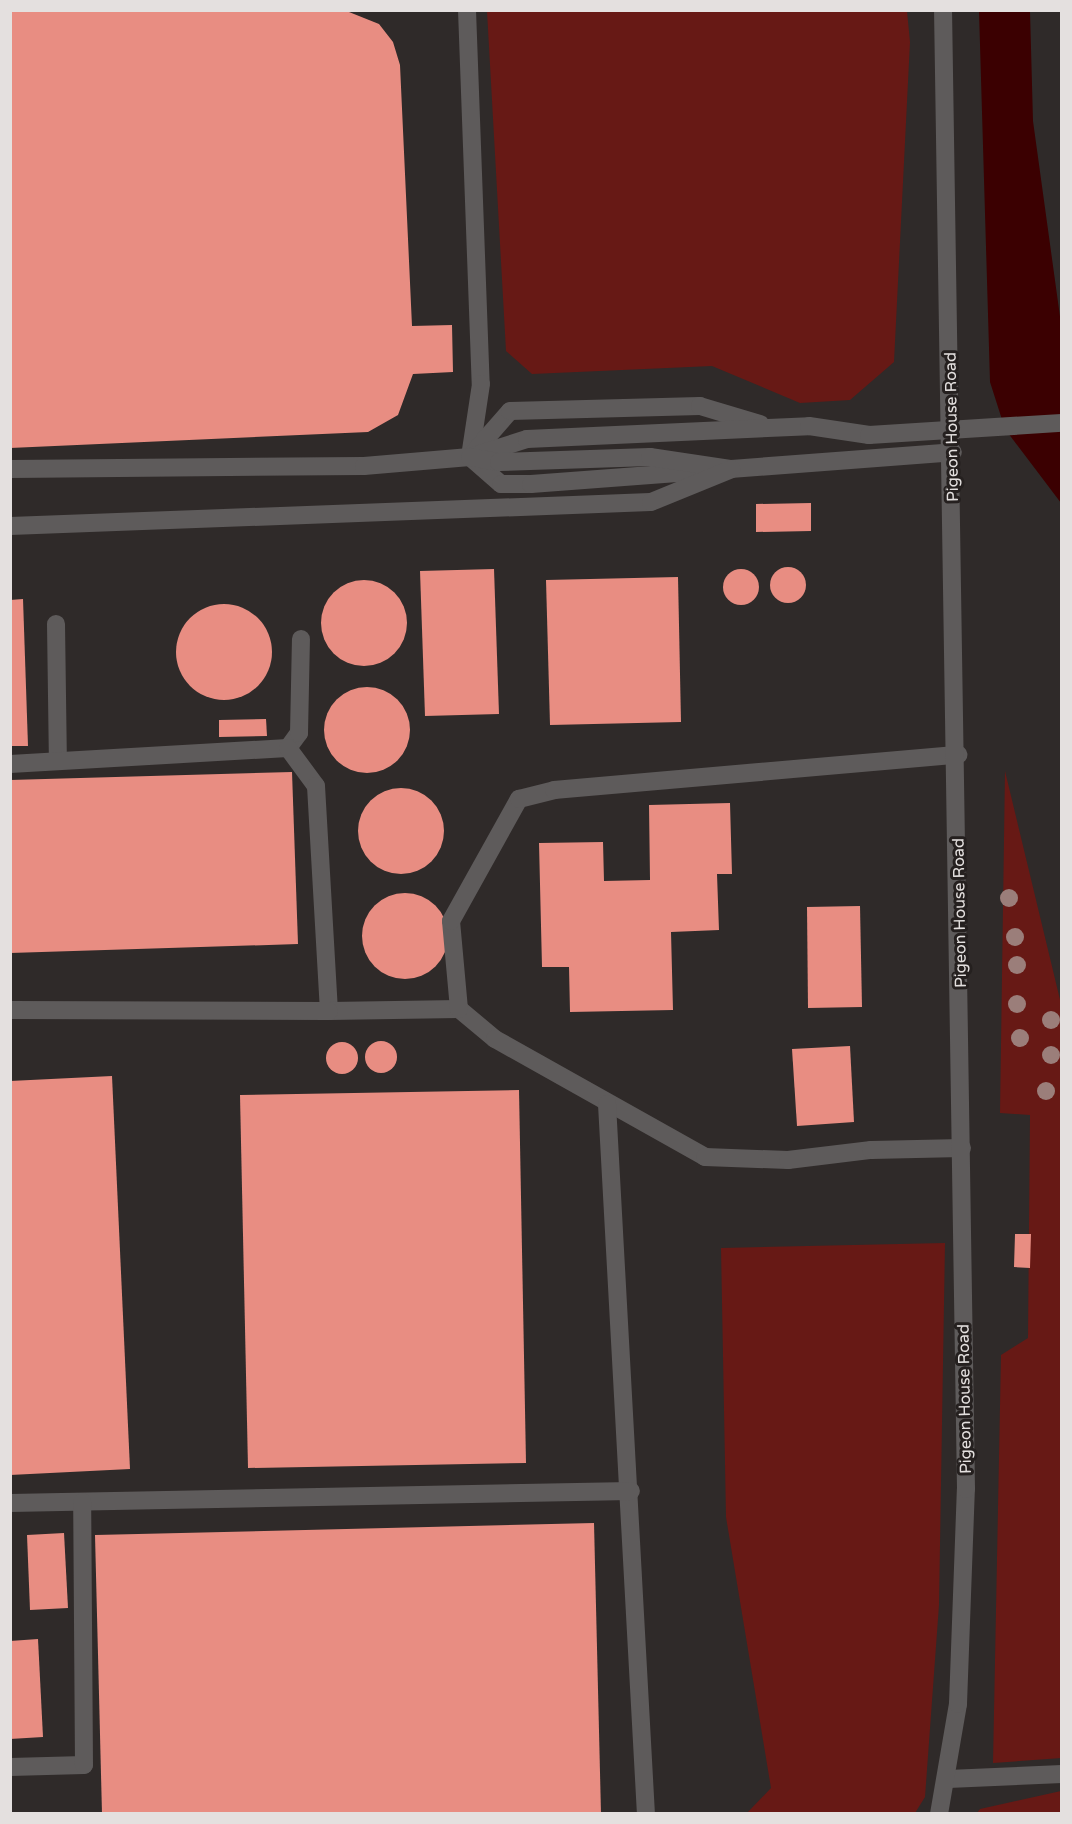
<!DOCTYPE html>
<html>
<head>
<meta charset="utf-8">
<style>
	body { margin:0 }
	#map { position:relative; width:1072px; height:1824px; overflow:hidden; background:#2f2a29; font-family:"Varela Round",sans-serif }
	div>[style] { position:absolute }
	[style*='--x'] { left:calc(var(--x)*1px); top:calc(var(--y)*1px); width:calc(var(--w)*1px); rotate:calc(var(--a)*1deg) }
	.green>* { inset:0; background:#671915 }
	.water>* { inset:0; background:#3b0001 }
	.building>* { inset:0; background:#e88d82 }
	.round { border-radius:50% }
	.minor>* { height:18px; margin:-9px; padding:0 9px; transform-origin:9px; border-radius:9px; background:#5e5b5b }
	.trees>* { width:18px; height:18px; margin:-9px; border-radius:50%; background:#9b7e7a }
	span { translate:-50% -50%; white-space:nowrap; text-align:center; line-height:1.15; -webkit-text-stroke:6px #25201f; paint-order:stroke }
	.street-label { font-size:16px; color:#e4e0df }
	.frame { position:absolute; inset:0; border:12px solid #e4e0df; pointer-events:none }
</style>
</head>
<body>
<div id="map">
	<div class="green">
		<div style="clip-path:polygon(487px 11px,907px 11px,910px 42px,894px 362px,850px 400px,800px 403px,712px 366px,532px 374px,506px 351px)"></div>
		<div style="clip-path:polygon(1005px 771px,1062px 1008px,1062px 1758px,993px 1763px,1001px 1355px,1028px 1338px,1030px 1115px,1000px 1113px)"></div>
		<div style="clip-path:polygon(945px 1243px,939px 1605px,925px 1797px,915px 1813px,747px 1813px,771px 1788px,726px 1517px,721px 1248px)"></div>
		<div style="clip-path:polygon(1061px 1791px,1061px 1813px,977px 1813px,980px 1809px)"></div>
	</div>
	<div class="water">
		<div style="clip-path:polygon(979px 11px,1030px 11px,1033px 121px,1062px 331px,1061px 503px,1005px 429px,990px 382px)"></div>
	</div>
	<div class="building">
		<div style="clip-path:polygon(10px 10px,344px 10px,379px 24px,393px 42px,400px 65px,412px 326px,452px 325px,453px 372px,413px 374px,398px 415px,368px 432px,10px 448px)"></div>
		<div style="clip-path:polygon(811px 503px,811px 531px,756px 532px,756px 504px)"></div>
		<div class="round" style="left:770px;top:567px;width:36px;height:36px"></div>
		<div class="round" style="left:723px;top:569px;width:36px;height:36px"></div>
		<div style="clip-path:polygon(494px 569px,499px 714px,425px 716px,420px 571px)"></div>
		<div style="clip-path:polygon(678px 577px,681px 722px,550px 725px,546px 580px)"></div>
		<div class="round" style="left:321px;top:580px;width:86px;height:86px"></div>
		<div style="clip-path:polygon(23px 599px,28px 746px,10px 746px,10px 600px)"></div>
		<div class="round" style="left:176px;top:604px;width:96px;height:96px"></div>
		<div class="round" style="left:324px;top:687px;width:86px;height:86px"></div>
		<div style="clip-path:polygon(266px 719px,267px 736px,219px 737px,219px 720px)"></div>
		<div style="clip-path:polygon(292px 772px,298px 944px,10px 953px,10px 780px)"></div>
		<div class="round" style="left:358px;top:788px;width:86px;height:86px"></div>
		<div style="clip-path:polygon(730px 803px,732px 874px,717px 874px,719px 930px,671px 932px,673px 1010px,570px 1012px,569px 967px,542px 967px,539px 843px,603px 842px,604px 881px,650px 880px,649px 805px)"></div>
		<div class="round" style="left:362px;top:893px;width:86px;height:86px"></div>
		<div style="clip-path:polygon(860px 906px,862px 1007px,808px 1008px,807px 907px)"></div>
		<div class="round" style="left:365px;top:1041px;width:32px;height:32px"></div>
		<div class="round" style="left:326px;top:1042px;width:32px;height:32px"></div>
		<div style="clip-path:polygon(850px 1046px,854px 1122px,797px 1126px,792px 1049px)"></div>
		<div style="clip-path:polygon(112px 1076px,130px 1469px,10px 1475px,10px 1081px)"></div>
		<div style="clip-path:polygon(519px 1090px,526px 1463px,248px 1468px,240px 1095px)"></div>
		<div style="clip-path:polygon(1015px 1234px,1031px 1234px,1030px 1268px,1014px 1267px)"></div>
		<div style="clip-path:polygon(594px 1523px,601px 1814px,102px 1814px,95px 1535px)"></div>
		<div style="clip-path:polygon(64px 1533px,68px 1608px,30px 1610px,27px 1535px)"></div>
		<div style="clip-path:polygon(38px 1639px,43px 1737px,10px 1739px,10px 1641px)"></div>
	</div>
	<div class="minor">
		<div style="--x:467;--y:10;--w:374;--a:87.9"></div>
		<div style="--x:481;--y:384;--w:74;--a:98.6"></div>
		<div style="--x:475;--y:451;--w:53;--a:-48.8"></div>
		<div style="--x:510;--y:411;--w:190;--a:-1.5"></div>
		<div style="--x:700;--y:406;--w:63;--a:16.7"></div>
		<div style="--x:470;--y:457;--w:60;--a:-17.5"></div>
		<div style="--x:527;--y:439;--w:282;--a:-2.6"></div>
		<div style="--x:809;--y:426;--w:61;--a:8.5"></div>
		<div style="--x:869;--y:435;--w:193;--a:-3.6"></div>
		<div style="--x:470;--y:457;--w:41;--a:41.1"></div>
		<div style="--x:501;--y:484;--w:30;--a:0"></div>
		<div style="--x:531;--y:484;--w:423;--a:-4.3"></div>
		<div style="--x:10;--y:469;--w:354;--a:-0.5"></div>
		<div style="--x:364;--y:466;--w:106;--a:-4.9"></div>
		<div style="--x:470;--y:457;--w:29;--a:10"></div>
		<div style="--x:499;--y:462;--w:151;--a:-1.9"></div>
		<div style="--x:650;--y:457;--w:81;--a:8.5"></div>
		<div style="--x:10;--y:526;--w:641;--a:-2.14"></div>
		<div style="--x:651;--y:502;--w:87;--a:-22.2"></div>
		<div style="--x:56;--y:624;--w:137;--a:89.2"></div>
		<div style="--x:288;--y:748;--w:19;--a:-54"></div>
		<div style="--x:299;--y:733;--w:94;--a:-88.8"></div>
		<div style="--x:10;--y:764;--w:278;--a:-3.3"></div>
		<div style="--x:288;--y:748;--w:47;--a:53.6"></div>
		<div style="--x:316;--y:786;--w:225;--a:86.7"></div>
		<div style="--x:329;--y:1011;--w:130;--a:-0.9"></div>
		<div style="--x:459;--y:1009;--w:47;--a:39.8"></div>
		<div style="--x:495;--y:1039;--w:241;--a:29.3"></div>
		<div style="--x:705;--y:1157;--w:83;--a:2.1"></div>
		<div style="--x:788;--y:1160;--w:84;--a:-6.9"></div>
		<div style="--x:871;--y:1150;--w:91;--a:-1.3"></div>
		<div style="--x:459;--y:1009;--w:88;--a:-95.2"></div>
		<div style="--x:451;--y:921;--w:140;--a:-60.9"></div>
		<div style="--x:519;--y:799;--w:36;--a:-14"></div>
		<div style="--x:554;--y:790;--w:406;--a:-5"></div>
		<div style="--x:10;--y:1010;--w:319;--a:0.2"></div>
		<div style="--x:607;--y:1104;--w:711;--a:86.86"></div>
		<div style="--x:10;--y:1503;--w:621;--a:-1.11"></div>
		<div style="--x:10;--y:1767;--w:74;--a:-1.5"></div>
		<div style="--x:84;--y:1765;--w:263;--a:-90.4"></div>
		<div style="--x:948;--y:1779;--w:114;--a:-2.5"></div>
		<div style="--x:939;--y:1814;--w:112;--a:-80.2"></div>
		<div style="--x:958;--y:1704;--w:215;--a:-87.9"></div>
		<div style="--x:966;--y:1489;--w:1479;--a:-90.89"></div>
	</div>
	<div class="trees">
		<div style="left:1009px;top:898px"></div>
		<div style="left:1015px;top:937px"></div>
		<div style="left:1017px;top:965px"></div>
		<div style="left:1017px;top:1004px"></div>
		<div style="left:1051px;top:1020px"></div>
		<div style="left:1020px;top:1038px"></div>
		<div style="left:1051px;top:1055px"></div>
		<div style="left:1046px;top:1091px"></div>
	</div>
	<div class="street-label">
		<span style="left:952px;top:427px;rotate:-91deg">Pigeon House Road</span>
		<span style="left:960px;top:913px;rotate:-91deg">Pigeon House Road</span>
		<span style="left:965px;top:1399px;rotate:-91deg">Pigeon House Road</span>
	</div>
	<div class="frame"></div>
</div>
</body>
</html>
